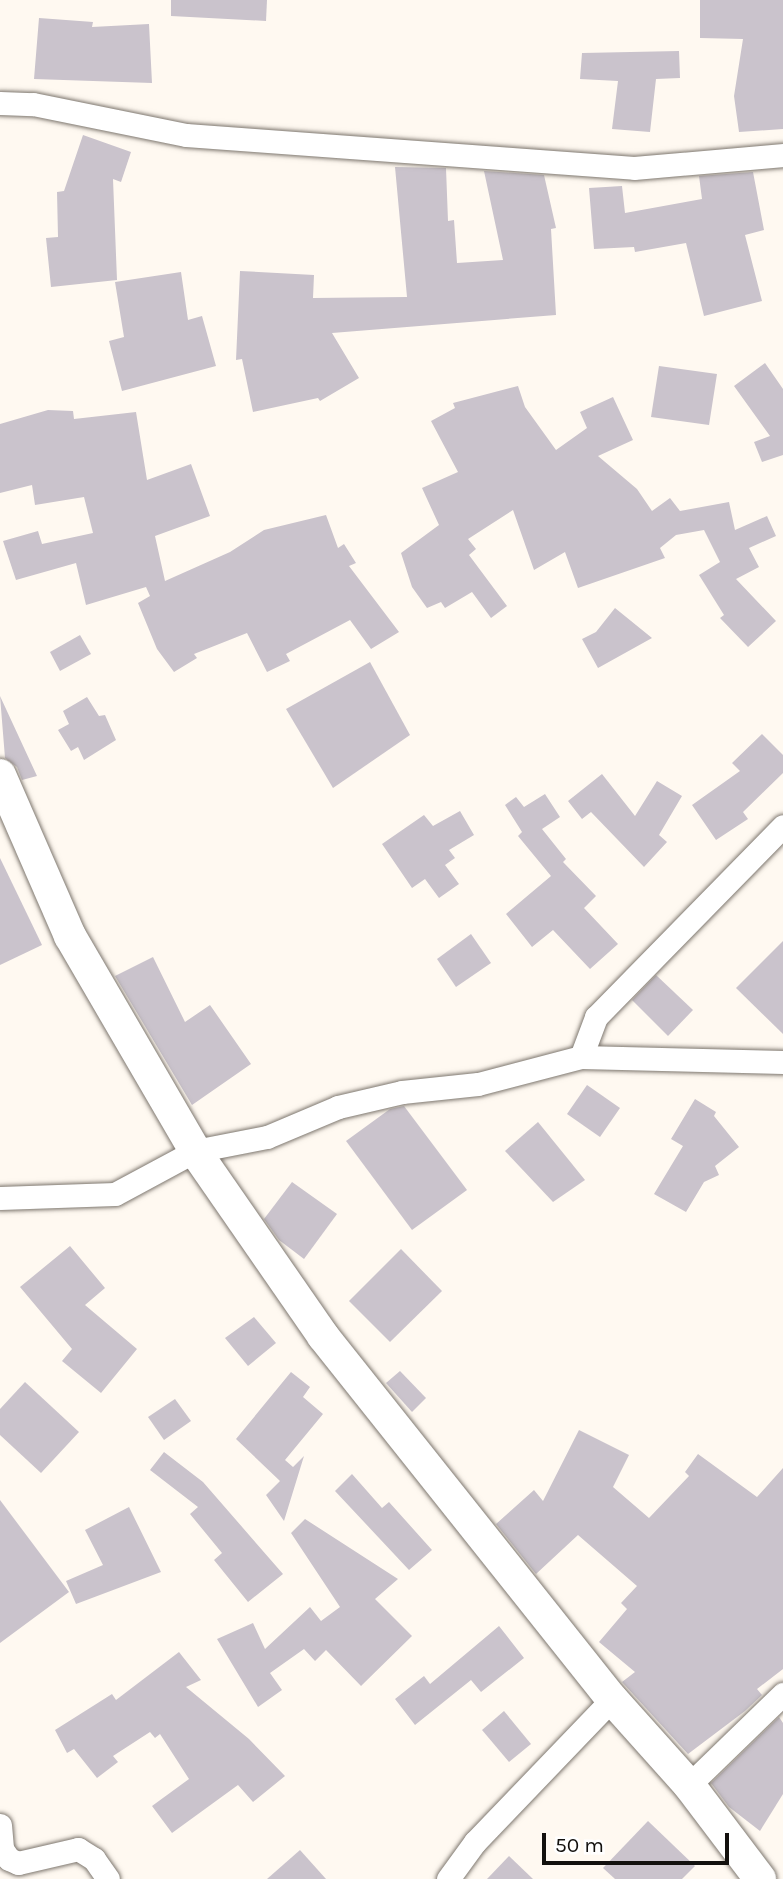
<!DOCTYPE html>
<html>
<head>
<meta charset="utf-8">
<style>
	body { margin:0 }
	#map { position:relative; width:783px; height:1879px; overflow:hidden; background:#fff9f1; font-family:Karla,sans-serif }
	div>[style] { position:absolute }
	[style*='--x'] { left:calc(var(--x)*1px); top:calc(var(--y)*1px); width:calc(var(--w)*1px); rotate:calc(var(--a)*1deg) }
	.building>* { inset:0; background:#cac3cc }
	.roads { filter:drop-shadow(0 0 2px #7e776f) drop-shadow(0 0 2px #7e776f) }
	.street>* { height:23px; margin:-11.5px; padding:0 11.5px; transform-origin:11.5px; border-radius:11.5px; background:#fff }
	.secondary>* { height:32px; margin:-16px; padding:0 16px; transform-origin:16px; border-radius:16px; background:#fff }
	span { translate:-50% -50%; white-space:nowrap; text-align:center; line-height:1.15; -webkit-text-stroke:5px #fff; paint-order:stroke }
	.scale { position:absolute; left:542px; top:1833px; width:187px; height:32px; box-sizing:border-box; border:4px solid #13110e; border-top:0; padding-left:9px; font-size:21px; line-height:24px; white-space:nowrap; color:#13110e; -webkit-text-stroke:5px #fff; paint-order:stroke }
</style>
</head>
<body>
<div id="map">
	<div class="building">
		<div style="clip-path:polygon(171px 0,267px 0,266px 21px,171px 16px)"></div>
		<div style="clip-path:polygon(700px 0,783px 0,783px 129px,739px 132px,734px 96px,743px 39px,700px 38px)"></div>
		<div style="clip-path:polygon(39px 18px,93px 22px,92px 27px,149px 24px,152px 83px,34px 79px)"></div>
		<div style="clip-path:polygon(679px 51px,680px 78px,656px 79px,650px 132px,612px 129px,618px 81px,580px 79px,582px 53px)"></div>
		<div style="clip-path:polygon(83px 135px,131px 152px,121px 182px,113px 179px,117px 280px,51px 287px,46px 238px,58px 237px,57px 192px,64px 191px)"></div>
		<div style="clip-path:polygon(395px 167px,446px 168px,448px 221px,454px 220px,457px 263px,503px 260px,484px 171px,544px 175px,556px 228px,551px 229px,556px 315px,332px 333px,359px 378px,320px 401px,318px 398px,253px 412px,242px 359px,236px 360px,240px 271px,314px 275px,313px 298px,407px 297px)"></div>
		<div style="clip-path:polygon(753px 172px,764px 230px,745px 235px,762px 301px,704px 316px,686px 243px,635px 252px,634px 247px,594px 249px,589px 188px,622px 186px,625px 213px,702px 199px,699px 176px)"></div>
		<div style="clip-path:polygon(181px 272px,188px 320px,202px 316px,216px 366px,122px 391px,109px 341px,124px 337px,115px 282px)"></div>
		<div style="clip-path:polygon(765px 363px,783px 389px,783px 455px,762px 462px,754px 442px,770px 436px,734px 386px)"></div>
		<div style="clip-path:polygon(659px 366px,717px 374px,709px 425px,651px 417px)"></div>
		<div style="clip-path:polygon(518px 386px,525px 407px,556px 450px,587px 428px,580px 412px,613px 397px,633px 440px,598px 456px,637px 489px,652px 511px,670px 498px,680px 511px,729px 502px,735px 530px,767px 516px,776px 536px,749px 548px,759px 567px,736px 579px,776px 621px,748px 647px,720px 618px,724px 615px,699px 575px,720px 562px,704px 530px,676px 535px,660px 548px,665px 558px,578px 588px,565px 552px,534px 570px,513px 510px,468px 539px,476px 549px,469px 555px,507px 606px,491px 618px,472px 592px,445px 608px,441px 602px,427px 608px,412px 587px,401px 553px,439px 525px,422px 488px,458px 472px,431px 421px,455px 408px,453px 403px)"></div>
		<div style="clip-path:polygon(48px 410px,73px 411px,74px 419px,136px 412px,147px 480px,191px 464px,210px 516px,155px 536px,165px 581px,230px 552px,264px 530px,326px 515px,338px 548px,344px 544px,356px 563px,349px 566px,399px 632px,371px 649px,350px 620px,286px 654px,290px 661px,267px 672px,247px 633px,194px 654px,197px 658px,174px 672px,157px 649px,138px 603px,150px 596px,146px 587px,86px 605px,76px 563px,16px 580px,3px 541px,38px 531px,42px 544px,93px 533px,84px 497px,35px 505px,32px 485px,0 493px,0 424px)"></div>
		<div style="clip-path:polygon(615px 608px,652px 638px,598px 668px,582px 639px,596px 632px)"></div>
		<div style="clip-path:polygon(80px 635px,91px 654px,60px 671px,50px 652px)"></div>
		<div style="clip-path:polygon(370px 662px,410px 735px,333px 788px,286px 709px)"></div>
		<div style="clip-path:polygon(0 696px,37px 776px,22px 780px,17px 767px,5px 758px)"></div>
		<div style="clip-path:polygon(87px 697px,99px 716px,105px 715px,116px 740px,84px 760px,78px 747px,71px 751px,58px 730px,69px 724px,63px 711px)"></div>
		<div style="clip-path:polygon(762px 734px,783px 755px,783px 773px,743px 812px,748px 819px,716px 840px,692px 805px,740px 771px,732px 763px)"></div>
		<div style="clip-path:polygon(602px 774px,635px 816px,657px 781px,682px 796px,659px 835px,667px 842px,644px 867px,591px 812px,582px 819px,568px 801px)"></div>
		<div style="clip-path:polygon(545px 794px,560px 817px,542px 829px,566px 859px,563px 862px,596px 896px,584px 908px,618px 944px,590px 969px,553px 930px,532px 947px,506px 914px,551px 876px,518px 836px,522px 832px,505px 805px,516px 797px,524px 807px)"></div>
		<div style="clip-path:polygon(460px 811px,474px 835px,449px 850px,455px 858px,445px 865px,459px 884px,439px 898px,425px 879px,412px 888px,382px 844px,424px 815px,433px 826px)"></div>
		<div style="clip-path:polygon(0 858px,42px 945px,0 965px)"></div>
		<div style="clip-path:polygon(471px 934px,491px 963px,456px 987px,437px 959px)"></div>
		<div style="clip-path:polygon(783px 941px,783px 1034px,736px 988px)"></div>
		<div style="clip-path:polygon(153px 957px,185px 1022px,210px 1005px,251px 1064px,192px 1105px,115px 976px)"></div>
		<div style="clip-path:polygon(656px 975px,693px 1010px,668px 1036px,632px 1000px)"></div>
		<div style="clip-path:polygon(587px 1085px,620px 1108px,600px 1137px,567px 1114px)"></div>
		<div style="clip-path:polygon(695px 1099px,716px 1112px,714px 1116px,739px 1147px,715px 1166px,719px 1175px,704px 1182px,686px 1212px,654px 1194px,683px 1146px,671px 1139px)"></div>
		<div style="clip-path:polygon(404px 1106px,467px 1190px,412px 1230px,346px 1141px,390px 1109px)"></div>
		<div style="clip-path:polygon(538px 1122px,585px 1180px,553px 1202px,505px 1151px)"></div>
		<div style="clip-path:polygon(292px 1182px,337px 1214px,304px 1259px,279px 1240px,264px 1219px)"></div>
		<div style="clip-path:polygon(70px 1246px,105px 1288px,85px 1305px,137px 1349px,101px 1393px,62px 1361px,72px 1349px,20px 1287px)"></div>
		<div style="clip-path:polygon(401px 1249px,442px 1291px,390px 1342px,349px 1301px)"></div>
		<div style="clip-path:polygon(254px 1317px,276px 1343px,248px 1366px,225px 1338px)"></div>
		<div style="clip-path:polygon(400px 1371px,426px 1398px,412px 1412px,386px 1383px)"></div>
		<div style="clip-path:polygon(291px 1372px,310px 1387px,303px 1397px,323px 1414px,285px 1460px,293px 1467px,304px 1456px,284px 1521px,266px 1495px,280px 1481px,236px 1439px)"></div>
		<div style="clip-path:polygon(25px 1382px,79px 1432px,41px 1473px,0 1435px,0 1409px)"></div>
		<div style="clip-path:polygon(175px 1399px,191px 1421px,164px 1440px,148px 1417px)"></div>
		<div style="clip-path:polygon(579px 1430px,629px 1455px,613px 1487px,649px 1518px,689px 1476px,685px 1472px,698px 1454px,757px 1497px,783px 1468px,783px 1669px,757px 1689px,762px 1695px,745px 1711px,688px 1754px,622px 1682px,635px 1672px,599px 1642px,627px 1609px,621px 1603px,637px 1586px,578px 1535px,536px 1574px,496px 1524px,534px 1490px,543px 1501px)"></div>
		<div style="clip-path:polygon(164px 1452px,203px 1482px,283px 1574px,248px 1602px,214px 1560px,222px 1553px,190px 1514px,198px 1507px,150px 1470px)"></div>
		<div style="clip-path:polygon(352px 1474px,382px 1508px,389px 1502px,432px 1550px,409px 1570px,335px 1491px)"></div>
		<div style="clip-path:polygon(0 1500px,69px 1592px,0 1643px)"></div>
		<div style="clip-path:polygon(129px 1507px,161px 1572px,76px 1604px,66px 1581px,103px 1565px,85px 1530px)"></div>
		<div style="clip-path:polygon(305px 1519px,398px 1579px,375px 1599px,412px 1636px,361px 1686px,326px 1650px,315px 1661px,304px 1649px,270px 1673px,282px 1690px,258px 1707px,217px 1639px,253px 1623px,265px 1649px,310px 1607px,321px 1621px,340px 1607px,291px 1533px)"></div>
		<div style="clip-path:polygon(499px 1626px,524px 1658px,481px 1692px,471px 1680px,415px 1725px,395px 1699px,424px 1676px,430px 1684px)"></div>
		<div style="clip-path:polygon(179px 1652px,201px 1680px,186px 1687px,249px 1739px,285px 1776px,253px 1802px,238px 1785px,172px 1833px,152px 1806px,189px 1779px,160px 1734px,155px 1738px,150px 1732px,113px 1756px,118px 1762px,97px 1778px,74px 1749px,67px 1753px,55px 1730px,112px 1694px,116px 1700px)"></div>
		<div style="clip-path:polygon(504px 1711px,531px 1744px,509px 1762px,482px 1730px)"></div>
		<div style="clip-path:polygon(779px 1717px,783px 1723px,783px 1794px,760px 1831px,729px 1807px,711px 1783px)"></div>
		<div style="clip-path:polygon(648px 1821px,695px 1866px,682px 1879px,615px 1879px,603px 1868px)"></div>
		<div style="clip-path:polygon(300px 1850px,326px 1879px,267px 1879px)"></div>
		<div style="clip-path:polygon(509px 1856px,533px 1879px,487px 1879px)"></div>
	</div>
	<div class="roads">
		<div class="street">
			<div style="--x:0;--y:103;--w:33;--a:2"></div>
			<div style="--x:33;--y:104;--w:156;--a:11.5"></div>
			<div style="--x:186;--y:135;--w:449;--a:4.2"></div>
			<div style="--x:634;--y:168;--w:150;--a:-5"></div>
			<div style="--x:581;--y:1057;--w:43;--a:-69.4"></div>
			<div style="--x:596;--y:1017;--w:267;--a:-45.6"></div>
			<div style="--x:0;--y:1198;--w:115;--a:-2"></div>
			<div style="--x:115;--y:1194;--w:91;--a:-28.3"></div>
			<div style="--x:195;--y:1151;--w:73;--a:-11"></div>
			<div style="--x:267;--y:1137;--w:77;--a:-22.9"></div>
			<div style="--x:338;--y:1107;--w:66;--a:-13.2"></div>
			<div style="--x:402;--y:1092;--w:76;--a:-6"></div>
			<div style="--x:478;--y:1084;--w:106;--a:-14.7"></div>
			<div style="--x:581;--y:1057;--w:202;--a:1.4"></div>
			<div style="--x:689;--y:1785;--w:131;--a:-44.1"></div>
			<div style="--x:0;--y:1825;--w:24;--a:85"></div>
			<div style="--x:2;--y:1849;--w:12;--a:55"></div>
			<div style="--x:9;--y:1859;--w:10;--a:24"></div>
			<div style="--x:18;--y:1863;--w:62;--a:-13.1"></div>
			<div style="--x:78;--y:1849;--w:19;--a:32"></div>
			<div style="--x:94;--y:1859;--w:24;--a:55"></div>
			<div style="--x:448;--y:1879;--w:46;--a:-53.9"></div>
			<div style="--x:475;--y:1842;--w:198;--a:-46.2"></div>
		</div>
		<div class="secondary">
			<div style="--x:0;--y:775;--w:176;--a:66.5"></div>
			<div style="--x:70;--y:936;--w:249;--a:59.8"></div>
			<div style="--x:195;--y:1151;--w:225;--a:55.3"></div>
			<div style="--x:323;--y:1336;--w:464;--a:51.5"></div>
			<div style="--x:612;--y:1699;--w:115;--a:48.2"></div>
			<div style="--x:689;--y:1785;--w:118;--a:52.9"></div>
		</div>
	</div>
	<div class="scale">50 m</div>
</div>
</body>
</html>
